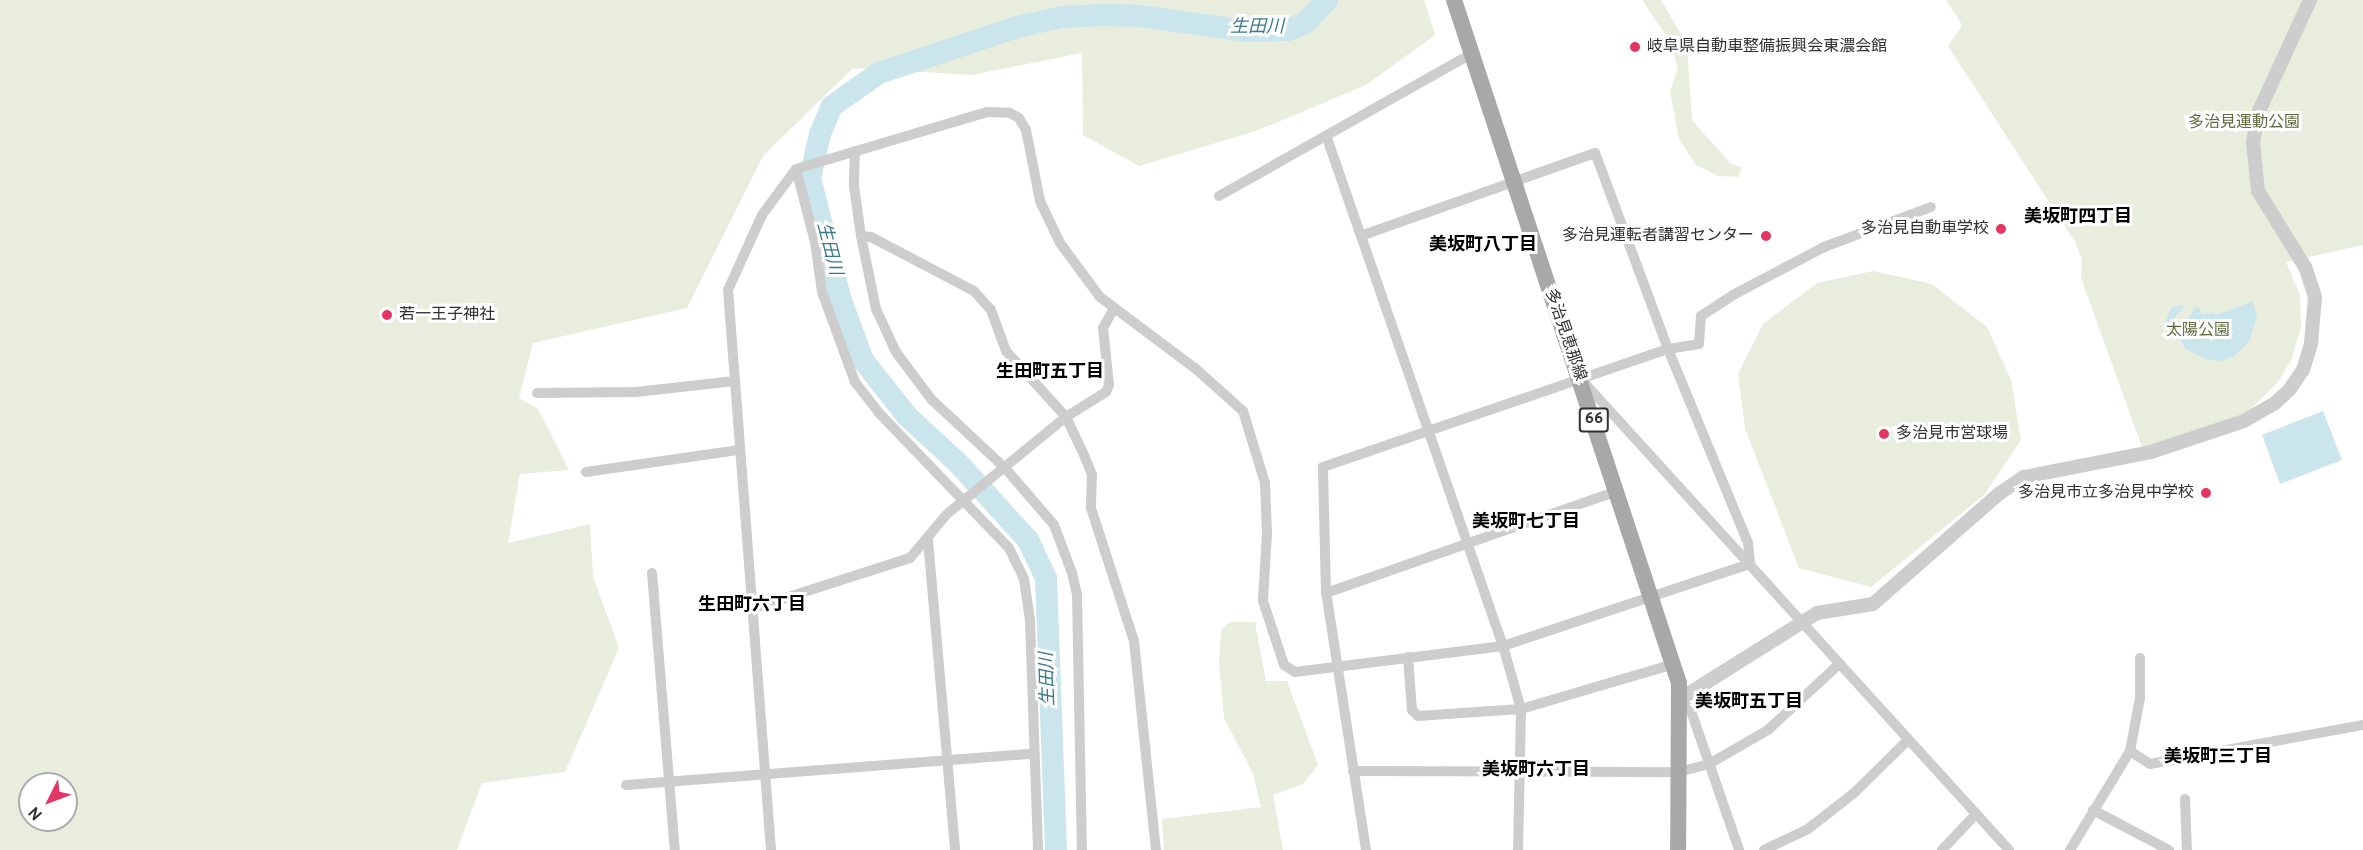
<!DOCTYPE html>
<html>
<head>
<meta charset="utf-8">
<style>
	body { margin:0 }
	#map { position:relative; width:2363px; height:850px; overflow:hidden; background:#fff; font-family:Overpass,"Noto Sans JP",sans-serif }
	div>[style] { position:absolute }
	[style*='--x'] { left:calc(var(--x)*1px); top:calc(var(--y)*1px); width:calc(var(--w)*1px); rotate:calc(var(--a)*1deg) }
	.green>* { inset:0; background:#e9edde }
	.water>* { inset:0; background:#cbe5ec }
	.river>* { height:22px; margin:-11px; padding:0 11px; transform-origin:11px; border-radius:11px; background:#cbe5ec }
	.minor>* { height:10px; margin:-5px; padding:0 5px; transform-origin:5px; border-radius:5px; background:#cdcdcd }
	.tertiary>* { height:14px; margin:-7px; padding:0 7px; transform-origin:7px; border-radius:7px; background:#cdcdcd }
	.primary>* { height:16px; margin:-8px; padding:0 8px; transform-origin:8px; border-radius:8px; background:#a8a8a8 }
	.dots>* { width:16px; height:16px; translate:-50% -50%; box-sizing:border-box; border:3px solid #fff; border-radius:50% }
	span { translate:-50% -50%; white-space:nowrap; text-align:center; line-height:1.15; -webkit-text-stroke:6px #fff; paint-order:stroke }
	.shield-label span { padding:2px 4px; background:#fff; border:2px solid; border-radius:4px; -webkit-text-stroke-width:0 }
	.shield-label { font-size:15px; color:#303030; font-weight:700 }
	.poi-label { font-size:16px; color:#303030 }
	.left { translate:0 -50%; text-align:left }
	.right { translate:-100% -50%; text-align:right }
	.park-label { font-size:16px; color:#5c6b3d }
	.street-label { font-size:16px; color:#303030 }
	.water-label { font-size:18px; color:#3c7b8b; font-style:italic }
	.neighbourhood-label { font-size:18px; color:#000; font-weight:700 }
	.north { position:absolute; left:18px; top:772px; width:60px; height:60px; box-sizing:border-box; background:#fff; border:2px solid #acacac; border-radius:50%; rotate:228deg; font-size:16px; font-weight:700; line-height:24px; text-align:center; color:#303030 }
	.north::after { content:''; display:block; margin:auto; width:21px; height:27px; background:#e33663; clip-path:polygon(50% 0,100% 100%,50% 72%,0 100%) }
</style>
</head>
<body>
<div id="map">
	<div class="green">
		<div style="clip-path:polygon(evenodd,0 0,1424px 0,1435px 35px,1366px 85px,1256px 131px,1139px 166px,1083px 135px,1082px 53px,972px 75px,853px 68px,763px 156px,687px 308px,533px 343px,519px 398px,538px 409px,569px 470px,520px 474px,508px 543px,590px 524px,593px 576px,619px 648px,565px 772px,482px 783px,457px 850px,0 850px,0 0,30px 784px,66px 784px,66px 820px,30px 820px,30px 784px)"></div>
		<div style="clip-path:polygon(1642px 0,1661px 0,1687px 44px,1692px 120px,1730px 163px,1742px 168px,1738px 177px,1719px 176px,1696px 165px,1679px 139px,1670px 92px,1678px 68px,1667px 37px)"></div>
		<div style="clip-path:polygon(1946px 0,2363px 0,2363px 245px,2286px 262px,2300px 295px,2301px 327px,2292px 358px,2278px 382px,2247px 413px,2143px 450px,2081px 278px,2082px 259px,2075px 242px,1948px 46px,1962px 25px)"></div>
		<div style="clip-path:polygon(1873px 271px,1932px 284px,1987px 327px,2011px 380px,2021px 440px,1984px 495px,1871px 587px,1799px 568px,1745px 429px,1738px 374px,1763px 324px,1817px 283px)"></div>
		<div style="clip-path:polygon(1230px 622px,1255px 622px,1266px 681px,1287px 681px,1318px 765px,1303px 784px,1273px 795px,1283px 850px,1164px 850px,1162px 819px,1261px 807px,1253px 774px,1224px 718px,1219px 663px,1221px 630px)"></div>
	</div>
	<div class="water">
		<div style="clip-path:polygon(2253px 301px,2257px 317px,2249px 341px,2236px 355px,2222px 361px,2207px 360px,2186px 349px,2166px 321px,2171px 308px,2179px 306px,2185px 306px,2173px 319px,2185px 325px,2195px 307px,2200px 308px,2201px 314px,2219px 314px)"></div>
		<div style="clip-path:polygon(2323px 411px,2342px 460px,2280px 484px,2262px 435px)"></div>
	</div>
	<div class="river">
		<div style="--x:1056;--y:850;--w:272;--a:-92.1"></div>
		<div style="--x:1046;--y:578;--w:42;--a:-115.3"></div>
		<div style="--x:1028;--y:540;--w:105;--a:-132.3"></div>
		<div style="--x:957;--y:462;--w:68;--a:-137.4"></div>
		<div style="--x:907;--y:416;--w:71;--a:-128.2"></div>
		<div style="--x:863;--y:360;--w:63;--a:-110.4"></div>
		<div style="--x:841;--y:301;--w:127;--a:-104.1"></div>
		<div style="--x:810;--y:178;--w:45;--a:-77.2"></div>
		<div style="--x:820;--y:134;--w:30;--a:-67"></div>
		<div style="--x:832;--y:106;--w:57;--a:-35.1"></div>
		<div style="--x:879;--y:73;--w:145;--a:-18.4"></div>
		<div style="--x:1017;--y:27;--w:46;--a:-12.5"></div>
		<div style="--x:1062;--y:17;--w:39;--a:-3"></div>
		<div style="--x:1101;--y:15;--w:39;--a:1"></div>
		<div style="--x:1140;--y:16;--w:108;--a:8"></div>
		<div style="--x:1247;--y:31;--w:41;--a:-1.4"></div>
		<div style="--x:1288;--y:30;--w:18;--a:-22"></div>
		<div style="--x:1305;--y:23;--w:32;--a:-46"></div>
	</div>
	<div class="minor">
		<div style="--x:1327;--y:138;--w:104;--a:70.9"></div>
		<div style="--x:855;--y:151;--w:35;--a:92"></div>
		<div style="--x:854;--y:186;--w:50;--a:82"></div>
		<div style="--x:861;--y:236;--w:75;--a:78.4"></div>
		<div style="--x:876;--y:309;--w:47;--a:65.1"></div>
		<div style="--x:896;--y:352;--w:59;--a:53.3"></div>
		<div style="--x:931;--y:399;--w:101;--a:43"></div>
		<div style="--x:1005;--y:468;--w:75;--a:49.3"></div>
		<div style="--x:1054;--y:525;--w:51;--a:69.4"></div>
		<div style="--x:1072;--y:573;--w:22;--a:77"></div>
		<div style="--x:1077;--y:594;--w:256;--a:88.9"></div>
		<div style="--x:796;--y:169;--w:75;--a:75.4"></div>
		<div style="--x:815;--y:242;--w:50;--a:82"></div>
		<div style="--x:822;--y:292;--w:96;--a:69.9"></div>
		<div style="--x:855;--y:382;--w:39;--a:52"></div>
		<div style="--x:879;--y:413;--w:187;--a:46.1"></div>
		<div style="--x:1009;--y:548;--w:34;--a:64"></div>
		<div style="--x:1024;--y:579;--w:41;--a:81.7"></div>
		<div style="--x:1030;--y:620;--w:230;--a:88"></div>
		<div style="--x:1219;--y:196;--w:289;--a:-29.4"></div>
		<div style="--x:861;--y:236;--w:10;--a:6"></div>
		<div style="--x:871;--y:237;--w:116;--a:27.7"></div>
		<div style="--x:974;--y:291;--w:25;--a:48"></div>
		<div style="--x:991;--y:310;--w:44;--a:69.9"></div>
		<div style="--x:1006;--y:351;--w:89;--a:47.7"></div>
		<div style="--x:1066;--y:417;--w:42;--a:64.7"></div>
		<div style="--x:1084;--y:455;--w:22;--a:68"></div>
		<div style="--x:1092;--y:475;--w:33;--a:92"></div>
		<div style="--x:1091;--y:508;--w:140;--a:72.1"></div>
		<div style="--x:1134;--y:641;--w:210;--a:84"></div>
		<div style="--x:1580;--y:378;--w:638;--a:47.73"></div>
		<div style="--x:537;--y:393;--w:99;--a:-0.6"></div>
		<div style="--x:636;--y:392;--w:99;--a:-6.4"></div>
		<div style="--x:586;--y:472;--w:155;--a:-8.2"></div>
		<div style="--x:928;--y:540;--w:311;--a:85"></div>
		<div style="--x:652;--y:573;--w:278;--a:85.3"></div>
		<div style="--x:1326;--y:593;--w:308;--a:-19.3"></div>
		<div style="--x:754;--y:608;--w:164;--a:-17.8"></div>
		<div style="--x:910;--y:558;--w:57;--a:-49.9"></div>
		<div style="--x:947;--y:514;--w:154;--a:-39.2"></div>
		<div style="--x:1066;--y:417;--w:47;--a:-32"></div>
		<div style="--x:1106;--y:392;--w:8;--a:-67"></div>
		<div style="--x:1109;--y:385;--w:57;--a:-96"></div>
		<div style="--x:1103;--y:328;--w:21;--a:-61"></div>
		<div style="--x:1408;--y:657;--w:53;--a:85.7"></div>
		<div style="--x:1412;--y:710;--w:8;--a:45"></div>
		<div style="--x:1418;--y:716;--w:103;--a:-3.9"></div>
		<div style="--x:1521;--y:709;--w:159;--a:-16.4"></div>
		<div style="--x:1680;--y:699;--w:16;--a:47"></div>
		<div style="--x:1691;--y:711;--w:147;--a:70.9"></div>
		<div style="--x:2130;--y:751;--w:24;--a:33"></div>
		<div style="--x:2150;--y:764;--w:217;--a:-10.4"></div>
		<div style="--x:1353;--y:771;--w:326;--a:0.2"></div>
		<div style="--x:1679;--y:772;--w:31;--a:-15"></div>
		<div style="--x:1709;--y:764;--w:68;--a:-30"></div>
		<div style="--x:1768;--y:730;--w:97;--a:-42.9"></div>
		<div style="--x:626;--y:785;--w:407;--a:-4.4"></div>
		<div style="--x:2185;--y:799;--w:51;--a:87.8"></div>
		<div style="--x:2093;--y:810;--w:86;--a:27.8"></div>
		<div style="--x:771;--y:850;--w:562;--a:-94.39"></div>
		<div style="--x:728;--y:290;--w:82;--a:-65.6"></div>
		<div style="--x:762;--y:215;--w:57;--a:-53.5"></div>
		<div style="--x:796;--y:169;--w:199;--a:-16.6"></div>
		<div style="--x:987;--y:112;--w:23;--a:2"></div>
		<div style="--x:1010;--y:113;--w:10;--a:29"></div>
		<div style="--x:1019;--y:118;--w:14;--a:60"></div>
		<div style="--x:1026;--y:130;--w:72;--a:78.8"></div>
		<div style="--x:1040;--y:201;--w:47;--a:64.5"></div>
		<div style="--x:1060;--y:243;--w:67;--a:53.5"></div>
		<div style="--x:1100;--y:297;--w:120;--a:36.9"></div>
		<div style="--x:1196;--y:369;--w:63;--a:41.8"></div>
		<div style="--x:1243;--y:411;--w:75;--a:73"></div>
		<div style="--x:1265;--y:483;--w:50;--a:87.7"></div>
		<div style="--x:1267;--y:533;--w:68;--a:93.4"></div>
		<div style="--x:1263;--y:601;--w:67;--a:71.8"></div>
		<div style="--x:1284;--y:665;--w:13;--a:32"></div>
		<div style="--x:1295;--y:672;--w:210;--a:-7.1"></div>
		<div style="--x:1503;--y:646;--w:260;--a:-18.4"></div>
		<div style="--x:1750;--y:564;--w:21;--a:-95"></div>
		<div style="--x:1748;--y:543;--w:210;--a:-112.4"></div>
		<div style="--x:1668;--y:349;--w:209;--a:-110.4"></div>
		<div style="--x:1595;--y:153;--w:248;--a:160.5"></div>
		<div style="--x:1361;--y:236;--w:434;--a:70.9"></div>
		<div style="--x:1503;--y:646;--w:66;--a:74.1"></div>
		<div style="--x:1521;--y:709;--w:141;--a:91.2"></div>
		<div style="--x:1366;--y:850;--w:260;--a:-98.8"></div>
		<div style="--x:1326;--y:593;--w:126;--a:-91.4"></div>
		<div style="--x:1323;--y:467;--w:365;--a:-18.9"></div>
		<div style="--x:1668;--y:349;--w:31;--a:-9"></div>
		<div style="--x:1699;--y:344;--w:28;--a:-86"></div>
		<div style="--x:1701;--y:316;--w:38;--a:-33"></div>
		<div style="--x:1733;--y:295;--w:103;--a:-27.8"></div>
		<div style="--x:1824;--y:247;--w:114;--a:-20.5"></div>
		<div style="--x:1764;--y:850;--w:49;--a:-25.5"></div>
		<div style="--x:1808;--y:829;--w:58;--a:-38"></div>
		<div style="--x:1854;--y:793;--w:74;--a:-44.5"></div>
		<div style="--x:1942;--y:850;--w:50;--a:-46.6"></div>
		<div style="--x:2070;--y:850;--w:116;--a:-58.8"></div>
		<div style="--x:2130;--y:751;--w:54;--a:-79.3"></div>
		<div style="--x:2140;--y:698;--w:40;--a:-90"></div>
	</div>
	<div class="tertiary">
		<div style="--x:1680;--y:699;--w:162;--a:-32.1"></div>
		<div style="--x:1817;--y:613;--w:57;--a:-9.1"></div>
		<div style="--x:1873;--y:604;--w:169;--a:-41.2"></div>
		<div style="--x:2000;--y:493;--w:29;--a:-34"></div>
		<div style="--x:2024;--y:477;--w:129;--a:-11.1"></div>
		<div style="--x:2151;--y:452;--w:98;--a:-18.4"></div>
		<div style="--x:2244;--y:421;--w:34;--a:-30"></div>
		<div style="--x:2274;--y:404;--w:22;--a:-43"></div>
		<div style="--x:2290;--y:389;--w:23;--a:-56"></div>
		<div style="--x:2303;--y:370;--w:28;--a:-73"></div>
		<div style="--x:2311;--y:343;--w:46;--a:-85"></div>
		<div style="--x:2315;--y:297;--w:32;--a:-108"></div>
		<div style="--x:2305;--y:267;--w:89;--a:-121.7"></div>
		<div style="--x:2258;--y:191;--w:49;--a:-95.8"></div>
		<div style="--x:2253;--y:142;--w:32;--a:-79"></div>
		<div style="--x:2259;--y:111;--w:122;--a:-65.3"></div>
	</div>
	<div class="primary">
		<div style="--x:1454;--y:0;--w:719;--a:71.77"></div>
		<div style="--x:1679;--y:683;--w:167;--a:90.3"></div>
	</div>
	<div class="dots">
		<div style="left:1635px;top:47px;background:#e33663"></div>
		<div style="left:2001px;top:229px;background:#e33663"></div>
		<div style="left:1766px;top:236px;background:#e33663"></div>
		<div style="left:387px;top:315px;background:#e33663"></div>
		<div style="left:1884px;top:434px;background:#e33663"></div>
		<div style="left:2206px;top:493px;background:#e33663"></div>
	</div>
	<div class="shield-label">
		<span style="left:1594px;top:420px">66</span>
	</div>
	<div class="poi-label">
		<span class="left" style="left:1647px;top:47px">岐阜県自動車整備振興会東濃会館</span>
		<span class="right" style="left:1989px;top:229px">多治見自動車学校</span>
		<span class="right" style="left:1754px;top:236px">多治見運転者講習センター</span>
		<span class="left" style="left:399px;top:315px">若一王子神社</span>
		<span class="left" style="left:1896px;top:434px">多治見市営球場</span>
		<span class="right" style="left:2194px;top:493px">多治見市立多治見中学校</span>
	</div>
	<div class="park-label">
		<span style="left:2244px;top:123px">多治見運動公園</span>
		<span style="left:2198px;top:331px">太陽公園</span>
	</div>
	<div class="street-label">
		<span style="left:1565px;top:335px;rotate:71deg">多治見恵那線</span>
	</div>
	<div class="water-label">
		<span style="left:1257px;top:28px">生田川</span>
		<span style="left:828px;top:249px;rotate:76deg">生田川</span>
		<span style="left:1049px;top:679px;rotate:-92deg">生田川</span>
	</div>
	<div class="neighbourhood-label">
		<span style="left:2078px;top:218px">美坂町四丁目</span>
		<span style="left:1483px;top:246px">美坂町八丁目</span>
		<span style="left:1050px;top:373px">生田町五丁目</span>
		<span style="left:1526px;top:523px">美坂町七丁目</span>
		<span style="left:752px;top:606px">生田町六丁目</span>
		<span style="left:1749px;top:703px">美坂町五丁目</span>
		<span style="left:2218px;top:758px">美坂町三丁目</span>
		<span style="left:1536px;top:771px">美坂町六丁目</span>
	</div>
	<div class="north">N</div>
</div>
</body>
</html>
